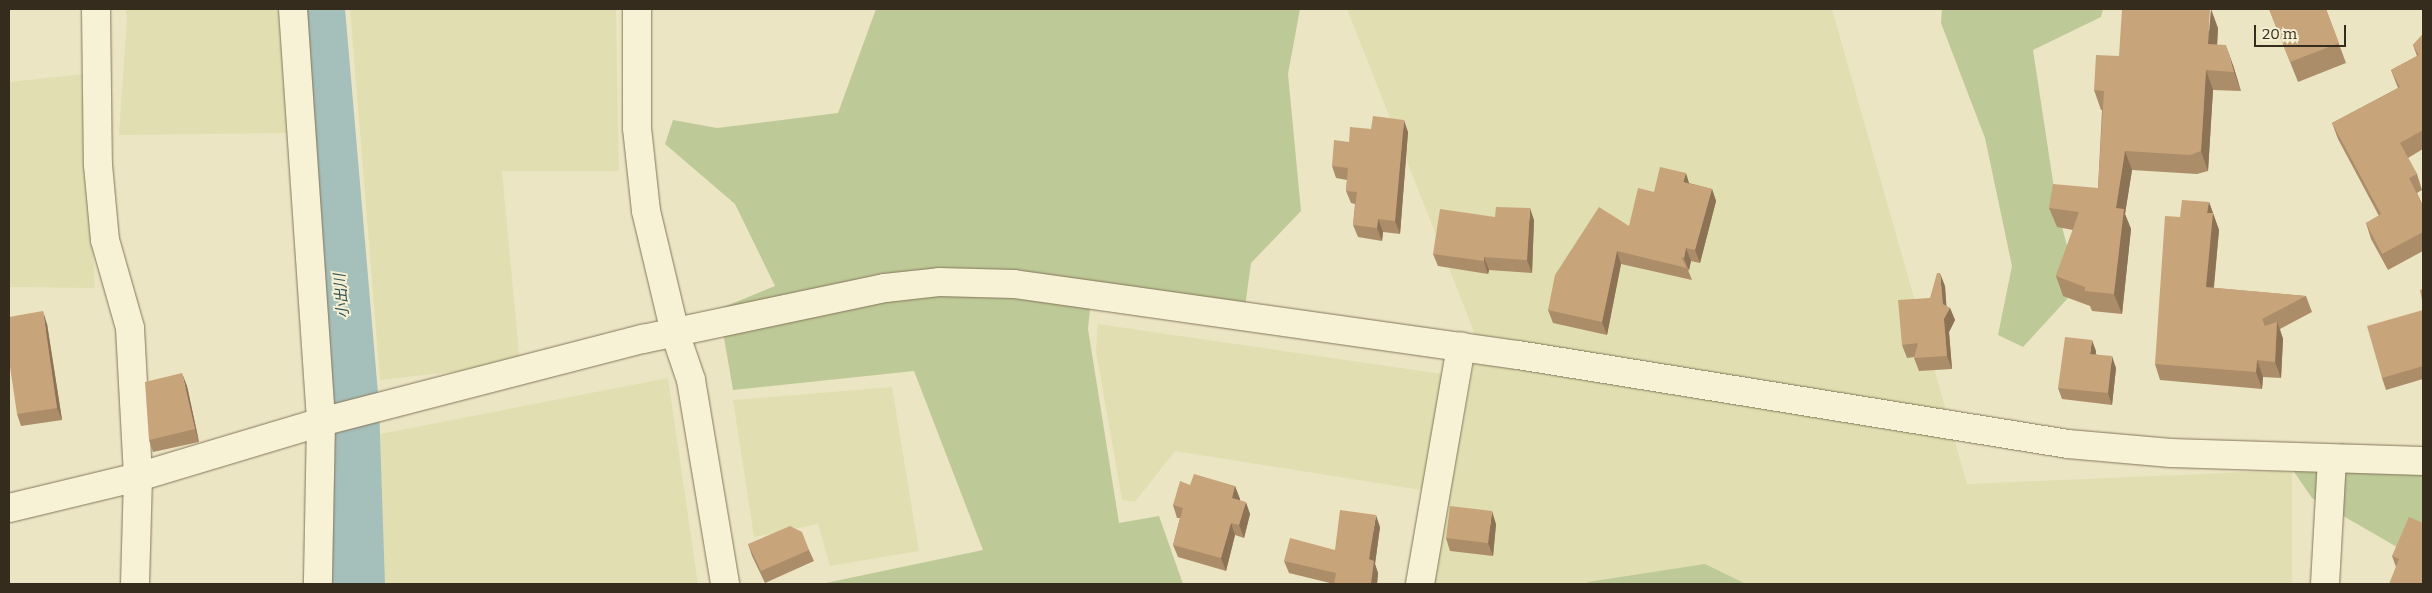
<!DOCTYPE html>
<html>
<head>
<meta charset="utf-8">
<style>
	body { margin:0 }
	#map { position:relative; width:2432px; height:593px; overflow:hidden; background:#ece5c3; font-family:Bitter,"Noto Sans JP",serif }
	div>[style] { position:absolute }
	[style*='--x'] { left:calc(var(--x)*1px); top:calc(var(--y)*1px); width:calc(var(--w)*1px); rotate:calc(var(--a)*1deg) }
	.farmland>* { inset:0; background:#e1dfb1 }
	.green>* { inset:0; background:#bdc997 }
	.river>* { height:55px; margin:-27.5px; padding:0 27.5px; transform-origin:27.5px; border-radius:27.5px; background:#a5bfba }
	.roads { filter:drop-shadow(0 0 1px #85765b) drop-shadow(0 0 1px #85765b) }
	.minor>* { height:28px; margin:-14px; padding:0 14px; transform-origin:14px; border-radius:14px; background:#f7f1d6 }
	.wall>* { inset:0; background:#ac8d69 }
	.shaded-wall>* { inset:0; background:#8c7355 }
	.building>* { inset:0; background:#c8a47a }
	span { translate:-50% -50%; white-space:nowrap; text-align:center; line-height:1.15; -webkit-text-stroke:4px #f4eed2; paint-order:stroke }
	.water-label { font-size:15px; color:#2e5255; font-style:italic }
	.frame { position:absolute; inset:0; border:10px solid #362c1e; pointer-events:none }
	.scale { position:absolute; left:2254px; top:25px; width:92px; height:22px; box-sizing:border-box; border:2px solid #362c1e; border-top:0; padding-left:6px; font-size:15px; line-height:18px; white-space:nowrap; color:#362c1e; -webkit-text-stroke:4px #f4eed2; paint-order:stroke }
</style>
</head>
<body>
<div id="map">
	<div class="farmland">
		<div style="clip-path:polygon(125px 9px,278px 9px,290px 133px,119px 135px,127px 17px)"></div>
		<div style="clip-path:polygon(350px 9px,616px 9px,619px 171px,502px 171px,520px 364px,380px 380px)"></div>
		<div style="clip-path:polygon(1347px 9px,1832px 9px,1967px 484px,2292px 470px,2292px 584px,1433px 584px,1478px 342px)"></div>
		<div style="clip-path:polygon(84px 74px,95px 288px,9px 287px,9px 82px)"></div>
		<div style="clip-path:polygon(1098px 324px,1443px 374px,1427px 491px,1175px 451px,1135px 502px,1122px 500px,1096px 351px)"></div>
		<div style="clip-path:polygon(668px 378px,698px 584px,384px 584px,380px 434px)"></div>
		<div style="clip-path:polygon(892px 387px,919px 551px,830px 566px,818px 524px,754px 537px,733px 400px)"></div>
	</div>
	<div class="green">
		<div style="clip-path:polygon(876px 9px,1300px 9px,1288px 74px,1301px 211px,1251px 263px,1244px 314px,1092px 290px,1088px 329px,1119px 523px,1159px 516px,1183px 584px,821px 584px,983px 550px,914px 371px,733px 390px,719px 309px,775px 286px,735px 204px,665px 144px,673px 120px,717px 128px,838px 113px)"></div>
		<div style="clip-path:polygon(1942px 9px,2103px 9px,2101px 17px,2033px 50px,2057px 208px,2078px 287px,2023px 347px,1998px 335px,2012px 266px,1985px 138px,1941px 23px)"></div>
		<div style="clip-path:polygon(2342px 443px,2423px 464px,2423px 562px,2312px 498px,2283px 456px)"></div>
		<div style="clip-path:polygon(1705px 564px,1746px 584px,1587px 584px,1588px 582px)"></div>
	</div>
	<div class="river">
		<div style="--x:317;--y:9;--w:396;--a:85.1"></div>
		<div style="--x:351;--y:404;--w:180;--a:88.1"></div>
	</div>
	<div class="roads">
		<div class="minor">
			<div style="--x:96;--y:9;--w:156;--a:89.3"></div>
			<div style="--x:98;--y:165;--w:75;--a:84.7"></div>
			<div style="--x:105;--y:240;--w:91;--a:74.1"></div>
			<div style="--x:130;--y:328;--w:149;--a:86.9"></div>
			<div style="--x:138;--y:477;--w:107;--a:91.6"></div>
			<div style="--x:293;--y:9;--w:414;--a:86.1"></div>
			<div style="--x:321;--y:422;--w:162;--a:91.1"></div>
			<div style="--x:637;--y:9;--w:119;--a:90"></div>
			<div style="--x:637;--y:128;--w:83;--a:83.8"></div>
			<div style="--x:646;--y:211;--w:125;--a:76.6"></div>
			<div style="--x:675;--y:333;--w:50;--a:71.2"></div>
			<div style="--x:691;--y:380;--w:207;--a:80.5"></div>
			<div style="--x:9;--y:508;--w:133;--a:-13.5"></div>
			<div style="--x:138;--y:477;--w:191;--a:-16.7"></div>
			<div style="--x:321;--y:422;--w:333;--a:-14.5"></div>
			<div style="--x:643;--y:339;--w:247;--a:-11.9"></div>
			<div style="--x:885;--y:288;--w:54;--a:-6.3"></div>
			<div style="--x:939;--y:282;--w:75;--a:1.5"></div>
			<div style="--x:1014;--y:284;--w:509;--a:8.02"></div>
			<div style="--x:1518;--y:355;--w:557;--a:9.19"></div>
			<div style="--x:2068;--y:444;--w:103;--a:5"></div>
			<div style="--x:2171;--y:453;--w:252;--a:1.8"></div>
			<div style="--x:1420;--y:584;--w:241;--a:-80.2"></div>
			<div style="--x:2325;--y:584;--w:124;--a:-86.8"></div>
		</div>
	</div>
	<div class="wall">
		<div style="clip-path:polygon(2269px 9px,2326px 9px,2346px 63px,2298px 82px)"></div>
		<div style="clip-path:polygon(2218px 28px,2217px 45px,2233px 65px,2241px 91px,2213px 90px,2208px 171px,2197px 174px,2132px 170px,2125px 214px,2131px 229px,2122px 314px,2092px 311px,2090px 306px,2063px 296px,2056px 276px,2073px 230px,2057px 227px,2049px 208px,2098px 188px,2102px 110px,2101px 110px,2094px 90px,2119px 56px)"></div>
		<div style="clip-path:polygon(2423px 34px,2423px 149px,2408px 158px,2417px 174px,2422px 190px,2417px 193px,2423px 206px,2423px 251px,2388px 270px,2371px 239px,2366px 223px,2379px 216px,2338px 139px,2332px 123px,2398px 88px,2391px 70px,2417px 56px,2413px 45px)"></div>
		<div style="clip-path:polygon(1408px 132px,1400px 234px,1383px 232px,1382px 241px,1358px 237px,1353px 225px,1355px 204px,1351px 203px,1346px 191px,1347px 180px,1336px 178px,1332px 166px,1349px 142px)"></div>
		<div style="clip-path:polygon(1689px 183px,1712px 189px,1716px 201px,1700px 263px,1691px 261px,1688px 270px,1692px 280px,1621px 264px,1607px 335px,1553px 323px,1548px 310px,1629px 226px,1654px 192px)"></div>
		<div style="clip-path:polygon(2209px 202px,2219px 230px,2214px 288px,2306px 296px,2312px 312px,2280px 329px,2283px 339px,2281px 378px,2263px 377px,2262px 389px,2160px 380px,2155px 364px)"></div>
		<div style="clip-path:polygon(1495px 217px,1534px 220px,1532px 273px,1489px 270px,1488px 274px,1438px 266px,1433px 254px)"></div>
		<div style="clip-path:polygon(1945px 286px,1946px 306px,1950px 308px,1955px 320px,1949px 332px,1952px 369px,1919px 371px,1914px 358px,1914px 357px,1907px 358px,1902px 345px,1930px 298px)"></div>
		<div style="clip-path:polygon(2423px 310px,2423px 379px,2386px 390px,2382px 378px)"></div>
		<div style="clip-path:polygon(47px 324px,62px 420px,21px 426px,17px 414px)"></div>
		<div style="clip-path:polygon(2096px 351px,2096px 354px,2116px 368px,2112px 405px,2062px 399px,2058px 388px)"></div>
		<div style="clip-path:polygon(187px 386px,199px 442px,153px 452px,149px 440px)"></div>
		<div style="clip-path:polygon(1190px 485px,1235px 486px,1240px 500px,1250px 514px,1244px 538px,1235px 535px,1226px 571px,1178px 557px,1173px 545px,1180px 518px,1177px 518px,1173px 505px)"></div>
		<div style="clip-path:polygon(2423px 523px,2396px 567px,2392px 556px)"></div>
		<div style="clip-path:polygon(1496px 524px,1493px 556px,1450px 551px,1446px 538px)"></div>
		<div style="clip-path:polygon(1380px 527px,1375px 564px,1378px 573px,1377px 584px,1334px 584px,1289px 573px,1284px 561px,1335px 550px)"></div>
		<div style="clip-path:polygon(748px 544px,809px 550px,814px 561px,765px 583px,752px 556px)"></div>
	</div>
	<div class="shaded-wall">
		<div style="clip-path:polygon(2211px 9px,2218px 28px,2216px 64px,2208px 44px)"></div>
		<div style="clip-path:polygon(2226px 45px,2233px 65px,2241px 91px,2234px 72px)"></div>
		<div style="clip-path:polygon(2206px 70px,2213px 90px,2208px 171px,2201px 151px)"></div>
		<div style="clip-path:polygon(1404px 120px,1408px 132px,1400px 234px,1395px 221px)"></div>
		<div style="clip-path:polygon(2125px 151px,2132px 170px,2125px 214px,2131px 229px,2122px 314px,2114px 294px,2116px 208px)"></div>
		<div style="clip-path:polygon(1686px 173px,1690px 186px,1683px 182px)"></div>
		<div style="clip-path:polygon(1712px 189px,1716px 201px,1700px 263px,1695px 250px)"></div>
		<div style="clip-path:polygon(2209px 202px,2219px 230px,2212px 304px,2206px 287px,2207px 213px)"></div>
		<div style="clip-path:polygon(1530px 208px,1534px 220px,1532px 273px,1527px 260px)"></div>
		<div style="clip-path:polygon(1378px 219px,1383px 232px,1382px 241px,1377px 228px)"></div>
		<div style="clip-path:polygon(1686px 248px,1691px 261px,1689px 271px,1684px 258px)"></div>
		<div style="clip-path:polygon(1617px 251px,1621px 264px,1607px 335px,1602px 322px)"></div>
		<div style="clip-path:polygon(1484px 257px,1489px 270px,1488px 274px,1484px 261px)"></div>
		<div style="clip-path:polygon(1940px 273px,1945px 286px,1947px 313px,1950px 308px,1955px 320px,1949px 332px,1952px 369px,1947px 356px)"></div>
		<div style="clip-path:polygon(43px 311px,47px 324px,62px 420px,57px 408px)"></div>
		<div style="clip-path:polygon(2277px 322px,2283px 339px,2281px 378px,2275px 362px)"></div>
		<div style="clip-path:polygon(2092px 340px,2096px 351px,2094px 366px,2090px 354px)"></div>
		<div style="clip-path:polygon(2112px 356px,2116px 368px,2112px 405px,2108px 393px)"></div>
		<div style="clip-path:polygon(2257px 360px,2263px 377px,2262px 389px,2256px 372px)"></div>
		<div style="clip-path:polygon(182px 373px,187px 386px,199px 442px,195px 429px)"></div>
		<div style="clip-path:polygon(1235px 486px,1240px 499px,1237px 511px,1232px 498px)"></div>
		<div style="clip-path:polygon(1246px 502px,1250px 514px,1244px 538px,1239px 525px)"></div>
		<div style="clip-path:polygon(1492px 511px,1496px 524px,1493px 556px,1488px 543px)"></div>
		<div style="clip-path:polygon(1376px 515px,1380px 527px,1375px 564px,1378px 573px,1377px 584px,1371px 584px,1369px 559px)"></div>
		<div style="clip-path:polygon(1231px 523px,1235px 535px,1226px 571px,1221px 558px)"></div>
	</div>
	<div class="building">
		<div style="clip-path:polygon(2122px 9px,2210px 9px,2208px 44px,2226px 45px,2234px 72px,2206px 70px,2201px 151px,2190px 155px,2125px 151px,2116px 208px,2124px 209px,2114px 294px,2085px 291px,2085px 287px,2056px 276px,2079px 212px,2049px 208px,2053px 184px,2098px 188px,2104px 91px,2094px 90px,2096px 55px,2119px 56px)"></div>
		<div style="clip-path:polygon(2269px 9px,2326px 9px,2339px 43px,2290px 62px)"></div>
		<div style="clip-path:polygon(2423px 34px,2423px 130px,2400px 143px,2417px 174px,2409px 178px,2423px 206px,2423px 232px,2382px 254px,2366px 223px,2381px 214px,2332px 123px,2400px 87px,2391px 70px,2419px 55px,2413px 45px)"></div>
		<div style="clip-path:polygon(1373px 116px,1404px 120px,1395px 221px,1378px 219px,1377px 228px,1353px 225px,1357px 192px,1346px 191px,1348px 168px,1332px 166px,1334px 140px,1349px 142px,1350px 127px,1371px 129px)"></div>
		<div style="clip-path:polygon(1660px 167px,1686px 173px,1683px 182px,1712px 189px,1695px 250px,1686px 248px,1684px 258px,1681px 257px,1687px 268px,1617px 251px,1602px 322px,1548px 310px,1555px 275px,1599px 207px,1629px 226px,1638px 188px,1654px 192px)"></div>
		<div style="clip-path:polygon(2182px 200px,2209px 202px,2207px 213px,2213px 213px,2206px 287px,2306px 296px,2262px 319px,2265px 326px,2277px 322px,2275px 362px,2257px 360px,2256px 372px,2155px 364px,2165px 216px,2180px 217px)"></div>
		<div style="clip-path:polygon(1496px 207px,1530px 208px,1527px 260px,1484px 257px,1484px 261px,1433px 254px,1440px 209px,1495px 217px)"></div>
		<div style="clip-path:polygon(1937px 273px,1940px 273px,1943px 304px,1950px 308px,1944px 319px,1947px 356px,1914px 358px,1918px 343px,1902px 345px,1898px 300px,1930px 298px)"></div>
		<div style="clip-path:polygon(2423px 289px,2423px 306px,2420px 290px)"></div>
		<div style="clip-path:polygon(2423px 310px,2423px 366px,2382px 378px,2367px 326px)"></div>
		<div style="clip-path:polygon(43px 311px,57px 408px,17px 414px,9px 360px,9px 317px)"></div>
		<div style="clip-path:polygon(2065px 337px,2092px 340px,2090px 354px,2112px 356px,2108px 393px,2058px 388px)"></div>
		<div style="clip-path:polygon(182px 373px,195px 429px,149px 440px,145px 382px)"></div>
		<div style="clip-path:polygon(1194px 474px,1235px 486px,1232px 498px,1246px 502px,1239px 525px,1231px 523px,1221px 558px,1173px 545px,1183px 508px,1173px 505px,1180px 481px,1190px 485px)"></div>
		<div style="clip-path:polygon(1450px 506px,1492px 511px,1488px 543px,1446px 538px)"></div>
		<div style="clip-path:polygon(1340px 510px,1376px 515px,1369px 559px,1374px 561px,1371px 584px,1334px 584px,1336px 573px,1284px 561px,1290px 538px,1335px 550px)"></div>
		<div style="clip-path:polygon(2409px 517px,2423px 523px,2423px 584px,2389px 584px,2399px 559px,2392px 556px)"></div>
		<div style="clip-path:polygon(790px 526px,802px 532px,809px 550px,761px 571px,748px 544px)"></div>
	</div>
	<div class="water-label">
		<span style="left:342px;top:296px;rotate:-95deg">小出川</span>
	</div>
	<div class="frame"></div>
	<div class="scale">20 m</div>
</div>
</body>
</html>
